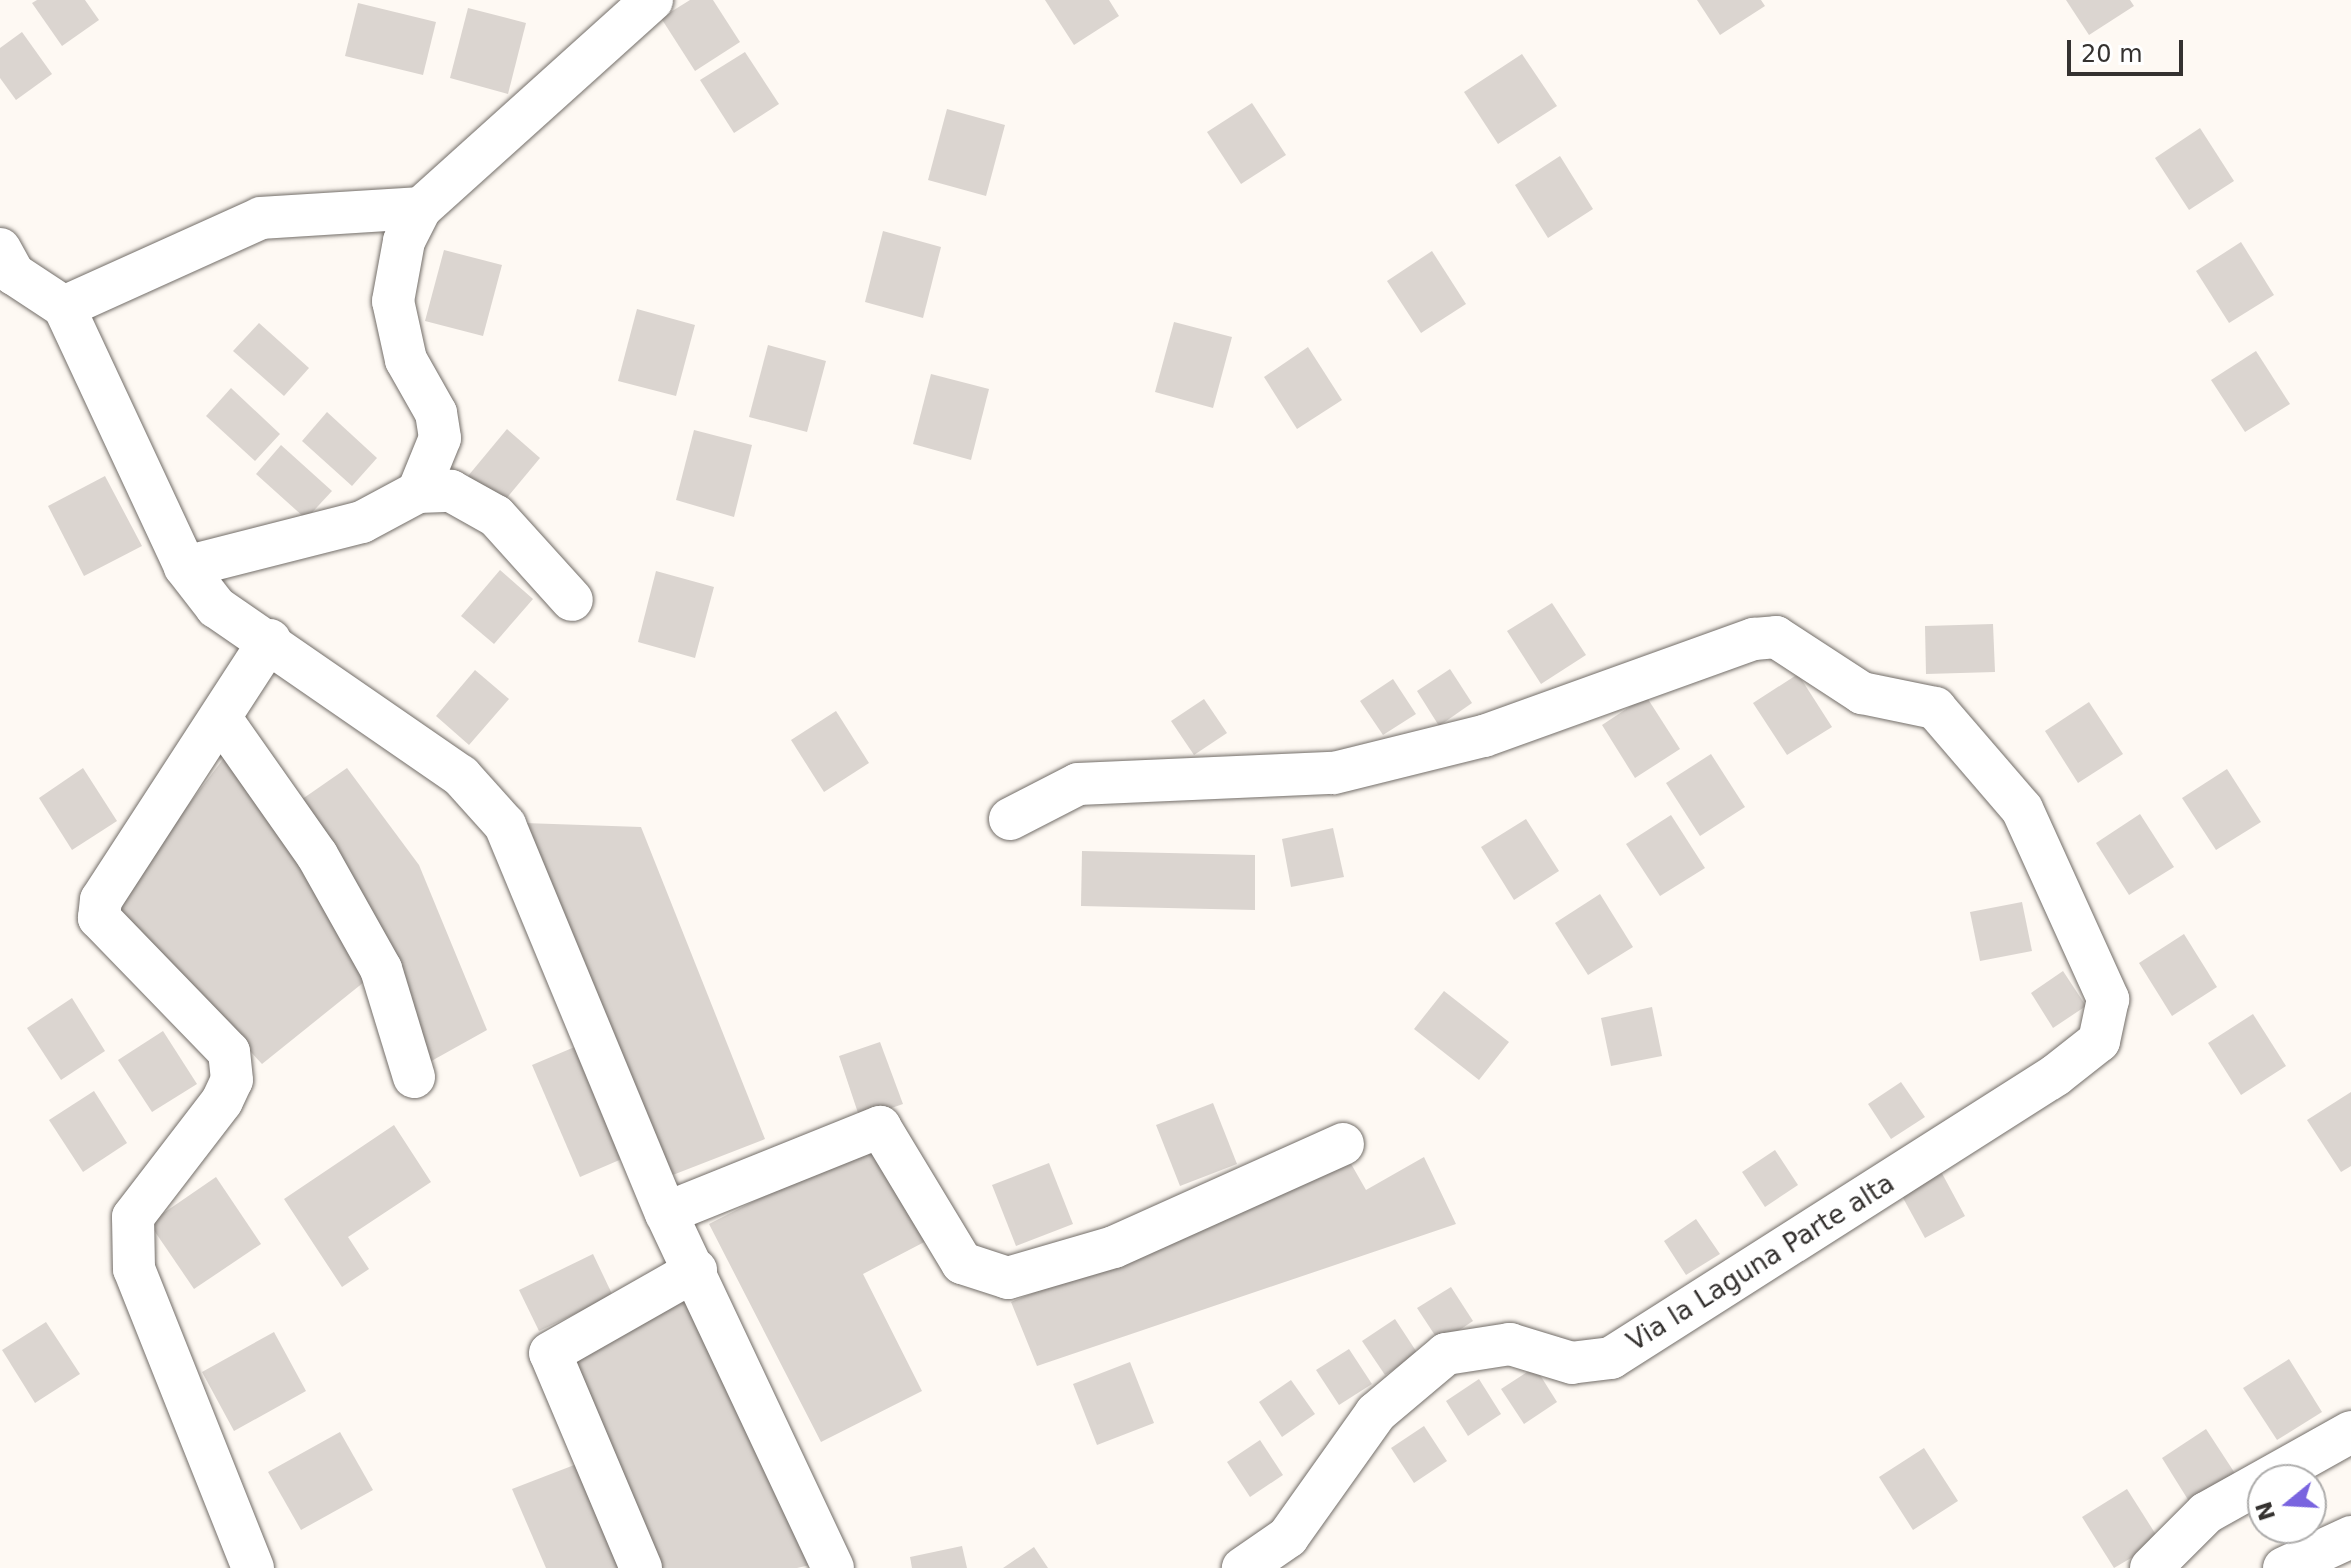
<!DOCTYPE html>
<html>
<head>
<meta charset="utf-8">
<style>
	body { margin:0 }
	#map { position:relative; width:2351px; height:1568px; overflow:hidden; background:#fef9f3; font-family:"DejaVu Sans",sans-serif }
	div>[style] { position:absolute }
	[style*='--x'] { left:calc(var(--x)*1px); top:calc(var(--y)*1px); width:calc(var(--w)*1px); rotate:calc(var(--a)*1deg) }
	.building>* { inset:0; background:#dbd5d0 }
	.roads { filter:drop-shadow(0 0 2px #736e69) drop-shadow(0 0 2px #736e69) }
	.minor>* { height:42px; margin:-21px; padding:0 21px; transform-origin:21px; border-radius:21px; background:#fff }
	span { translate:-50% -50%; white-space:nowrap; text-align:center; line-height:1.15; -webkit-text-stroke:6px #fff; paint-order:stroke }
	.street-label { font-size:26px; color:#353230 }
	.north { position:absolute; left:2247px; top:1464px; width:80px; height:80px; box-sizing:border-box; background:#fff; border:2px solid #aeadac; border-radius:50%; rotate:252deg; font-size:22px; font-weight:700; line-height:32px; text-align:center; color:#353230 }
	.north::after { content:''; display:block; margin:auto; width:28px; height:36px; background:#7964df; clip-path:polygon(50% 0,100% 100%,50% 72%,0 100%) }
	.scale { position:absolute; left:2067px; top:40px; width:116px; height:36px; box-sizing:border-box; border:4px solid #353230; border-top:0; padding-left:10px; font-size:24px; line-height:28px; white-space:nowrap; color:#353230; -webkit-text-stroke:6px #fff; paint-order:stroke }
</style>
</head>
<body>
<div id="map">
	<div class="building">
		<div style="clip-path:polygon(37px 0,85px 0,99px 20px,62px 46px,32px 3px)"></div>
		<div style="clip-path:polygon(690px 0,713px 0,740px 42px,695px 71px,661px 18px)"></div>
		<div style="clip-path:polygon(1045px 0,1109px 0,1119px 16px,1074px 45px)"></div>
		<div style="clip-path:polygon(1697px 0,1761px 0,1765px 6px,1720px 35px)"></div>
		<div style="clip-path:polygon(2066px 0,2130px 0,2134px 6px,2089px 35px)"></div>
		<div style="clip-path:polygon(358px 3px,436px 22px,423px 75px,345px 56px)"></div>
		<div style="clip-path:polygon(468px 8px,526px 23px,508px 94px,450px 78px)"></div>
		<div style="clip-path:polygon(22px 32px,52px 74px,16px 100px,0 78px,0 48px)"></div>
		<div style="clip-path:polygon(745px 52px,779px 104px,734px 133px,700px 80px)"></div>
		<div style="clip-path:polygon(1522px 54px,1557px 106px,1498px 144px,1464px 92px)"></div>
		<div style="clip-path:polygon(1252px 103px,1286px 155px,1241px 184px,1207px 132px)"></div>
		<div style="clip-path:polygon(947px 109px,1005px 125px,986px 196px,928px 180px)"></div>
		<div style="clip-path:polygon(2200px 128px,2234px 181px,2189px 210px,2155px 158px)"></div>
		<div style="clip-path:polygon(1560px 156px,1593px 209px,1548px 238px,1515px 185px)"></div>
		<div style="clip-path:polygon(883px 231px,941px 247px,923px 318px,865px 302px)"></div>
		<div style="clip-path:polygon(2241px 242px,2274px 295px,2229px 323px,2196px 271px)"></div>
		<div style="clip-path:polygon(444px 250px,502px 265px,483px 336px,425px 321px)"></div>
		<div style="clip-path:polygon(1432px 251px,1466px 304px,1421px 333px,1387px 281px)"></div>
		<div style="clip-path:polygon(637px 309px,695px 325px,676px 396px,618px 381px)"></div>
		<div style="clip-path:polygon(1174px 322px,1232px 337px,1213px 408px,1155px 392px)"></div>
		<div style="clip-path:polygon(259px 323px,309px 368px,284px 396px,233px 351px)"></div>
		<div style="clip-path:polygon(768px 345px,826px 361px,807px 432px,749px 417px)"></div>
		<div style="clip-path:polygon(1308px 347px,1342px 400px,1297px 429px,1264px 377px)"></div>
		<div style="clip-path:polygon(2256px 351px,2290px 404px,2245px 432px,2211px 380px)"></div>
		<div style="clip-path:polygon(931px 374px,989px 389px,971px 460px,913px 444px)"></div>
		<div style="clip-path:polygon(231px 388px,280px 434px,255px 461px,206px 416px)"></div>
		<div style="clip-path:polygon(327px 412px,377px 458px,352px 486px,302px 441px)"></div>
		<div style="clip-path:polygon(507px 429px,540px 458px,501px 505px,468px 476px)"></div>
		<div style="clip-path:polygon(694px 430px,752px 445px,734px 517px,676px 500px)"></div>
		<div style="clip-path:polygon(281px 445px,332px 491px,306px 519px,256px 474px)"></div>
		<div style="clip-path:polygon(105px 476px,142px 546px,84px 576px,48px 506px)"></div>
		<div style="clip-path:polygon(500px 570px,533px 599px,494px 644px,461px 616px)"></div>
		<div style="clip-path:polygon(656px 571px,714px 587px,695px 658px,638px 642px)"></div>
		<div style="clip-path:polygon(1552px 603px,1586px 655px,1541px 684px,1507px 631px)"></div>
		<div style="clip-path:polygon(1993px 624px,1995px 672px,1926px 674px,1925px 626px)"></div>
		<div style="clip-path:polygon(1450px 669px,1472px 703px,1439px 726px,1417px 691px)"></div>
		<div style="clip-path:polygon(475px 670px,509px 699px,469px 745px,436px 716px)"></div>
		<div style="clip-path:polygon(1798px 674px,1832px 727px,1787px 755px,1753px 703px)"></div>
		<div style="clip-path:polygon(1393px 679px,1416px 714px,1383px 735px,1360px 701px)"></div>
		<div style="clip-path:polygon(1646px 696px,1680px 749px,1635px 778px,1602px 725px)"></div>
		<div style="clip-path:polygon(1204px 699px,1227px 733px,1194px 755px,1171px 721px)"></div>
		<div style="clip-path:polygon(2089px 702px,2123px 754px,2078px 783px,2045px 731px)"></div>
		<div style="clip-path:polygon(836px 711px,869px 763px,824px 792px,791px 740px)"></div>
		<div style="clip-path:polygon(1711px 754px,1745px 807px,1700px 836px,1666px 783px)"></div>
		<div style="clip-path:polygon(224px 758px,302px 857px,369px 978px,262px 1064px,113px 904px)"></div>
		<div style="clip-path:polygon(83px 768px,117px 821px,72px 850px,39px 798px)"></div>
		<div style="clip-path:polygon(347px 768px,419px 865px,487px 1030px,426px 1064px,298px 802px)"></div>
		<div style="clip-path:polygon(2227px 769px,2261px 822px,2216px 850px,2182px 798px)"></div>
		<div style="clip-path:polygon(2140px 814px,2174px 867px,2129px 895px,2096px 843px)"></div>
		<div style="clip-path:polygon(1671px 815px,1705px 868px,1660px 896px,1626px 844px)"></div>
		<div style="clip-path:polygon(1526px 819px,1559px 871px,1514px 900px,1481px 847px)"></div>
		<div style="clip-path:polygon(524px 823px,641px 827px,765px 1139px,665px 1178px)"></div>
		<div style="clip-path:polygon(1333px 828px,1344px 877px,1291px 887px,1282px 839px)"></div>
		<div style="clip-path:polygon(1082px 851px,1255px 855px,1255px 910px,1081px 906px)"></div>
		<div style="clip-path:polygon(1600px 894px,1633px 947px,1588px 975px,1555px 923px)"></div>
		<div style="clip-path:polygon(2022px 902px,2032px 951px,1980px 961px,1970px 912px)"></div>
		<div style="clip-path:polygon(2184px 934px,2217px 987px,2172px 1016px,2139px 963px)"></div>
		<div style="clip-path:polygon(2063px 971px,2086px 1006px,2053px 1028px,2031px 993px)"></div>
		<div style="clip-path:polygon(1444px 991px,1509px 1042px,1479px 1080px,1414px 1029px)"></div>
		<div style="clip-path:polygon(72px 998px,105px 1051px,61px 1080px,27px 1028px)"></div>
		<div style="clip-path:polygon(1652px 1007px,1662px 1056px,1611px 1066px,1601px 1018px)"></div>
		<div style="clip-path:polygon(2253px 1014px,2286px 1066px,2241px 1095px,2208px 1043px)"></div>
		<div style="clip-path:polygon(163px 1031px,197px 1084px,152px 1112px,118px 1060px)"></div>
		<div style="clip-path:polygon(880px 1042px,903px 1104px,860px 1119px,839px 1056px)"></div>
		<div style="clip-path:polygon(577px 1046px,624px 1158px,580px 1177px,532px 1065px)"></div>
		<div style="clip-path:polygon(1901px 1082px,1925px 1117px,1891px 1139px,1868px 1104px)"></div>
		<div style="clip-path:polygon(94px 1091px,127px 1143px,83px 1172px,49px 1120px)"></div>
		<div style="clip-path:polygon(2351px 1092px,2351px 1166px,2341px 1172px,2307px 1120px)"></div>
		<div style="clip-path:polygon(1213px 1103px,1237px 1164px,1180px 1186px,1156px 1125px)"></div>
		<div style="clip-path:polygon(394px 1125px,431px 1182px,348px 1237px,369px 1269px,342px 1287px,284px 1199px)"></div>
		<div style="clip-path:polygon(880px 1137px,932px 1238px,863px 1274px,922px 1391px,821px 1442px,709px 1224px)"></div>
		<div style="clip-path:polygon(1775px 1150px,1798px 1185px,1765px 1207px,1742px 1172px)"></div>
		<div style="clip-path:polygon(1424px 1157px,1456px 1224px,1037px 1366px,1011px 1302px,1350px 1162px,1366px 1190px)"></div>
		<div style="clip-path:polygon(1049px 1163px,1073px 1224px,1016px 1246px,992px 1185px)"></div>
		<div style="clip-path:polygon(1938px 1166px,1965px 1216px,1925px 1238px,1897px 1187px)"></div>
		<div style="clip-path:polygon(216px 1177px,261px 1244px,194px 1289px,149px 1223px)"></div>
		<div style="clip-path:polygon(1696px 1219px,1720px 1254px,1686px 1275px,1664px 1241px)"></div>
		<div style="clip-path:polygon(593px 1254px,613px 1296px,539px 1331px,519px 1290px)"></div>
		<div style="clip-path:polygon(1451px 1287px,1473px 1321px,1440px 1343px,1417px 1308px)"></div>
		<div style="clip-path:polygon(693px 1292px,819px 1563px,797px 1568px,662px 1568px,572px 1354px)"></div>
		<div style="clip-path:polygon(1395px 1319px,1418px 1354px,1385px 1375px,1362px 1341px)"></div>
		<div style="clip-path:polygon(46px 1322px,80px 1374px,35px 1403px,2px 1350px)"></div>
		<div style="clip-path:polygon(274px 1332px,306px 1391px,234px 1431px,202px 1372px)"></div>
		<div style="clip-path:polygon(1349px 1349px,1372px 1384px,1339px 1405px,1316px 1370px)"></div>
		<div style="clip-path:polygon(2289px 1359px,2322px 1412px,2277px 1440px,2243px 1388px)"></div>
		<div style="clip-path:polygon(1130px 1362px,1154px 1423px,1097px 1445px,1073px 1384px)"></div>
		<div style="clip-path:polygon(1535px 1367px,1557px 1402px,1524px 1424px,1501px 1389px)"></div>
		<div style="clip-path:polygon(1479px 1379px,1501px 1414px,1468px 1436px,1446px 1401px)"></div>
		<div style="clip-path:polygon(1291px 1380px,1315px 1414px,1282px 1437px,1259px 1402px)"></div>
		<div style="clip-path:polygon(1424px 1426px,1447px 1461px,1414px 1483px,1391px 1448px)"></div>
		<div style="clip-path:polygon(2206px 1429px,2240px 1481px,2195px 1511px,2162px 1458px)"></div>
		<div style="clip-path:polygon(340px 1432px,373px 1490px,301px 1530px,268px 1472px)"></div>
		<div style="clip-path:polygon(1260px 1440px,1283px 1475px,1250px 1497px,1227px 1462px)"></div>
		<div style="clip-path:polygon(1924px 1448px,1958px 1501px,1913px 1530px,1879px 1477px)"></div>
		<div style="clip-path:polygon(582px 1462px,627px 1568px,546px 1568px,512px 1489px)"></div>
		<div style="clip-path:polygon(2127px 1489px,2160px 1541px,2114px 1568px,2082px 1517px)"></div>
		<div style="clip-path:polygon(962px 1546px,967px 1568px,912px 1568px,910px 1557px)"></div>
		<div style="clip-path:polygon(1034px 1547px,1048px 1568px,1003px 1568px)"></div>
	</div>
	<div class="roads">
		<div class="minor">
			<div style="--x:0;--y:249;--w:29;--a:61"></div>
			<div style="--x:14;--y:274;--w:60;--a:33.4"></div>
			<div style="--x:64;--y:307;--w:287;--a:65"></div>
			<div style="--x:185;--y:567;--w:51;--a:52.2"></div>
			<div style="--x:216;--y:607;--w:298;--a:34.6"></div>
			<div style="--x:461;--y:776;--w:66;--a:48.1"></div>
			<div style="--x:505;--y:825;--w:420;--a:67.5"></div>
			<div style="--x:666;--y:1213;--w:392;--a:64.8"></div>
			<div style="--x:64;--y:307;--w:216;--a:-24.3"></div>
			<div style="--x:261;--y:218;--w:160;--a:-3.6"></div>
			<div style="--x:421;--y:208;--w:311;--a:-42"></div>
			<div style="--x:418;--y:492;--w:58;--a:-67.8"></div>
			<div style="--x:440;--y:438;--w:25;--a:-99"></div>
			<div style="--x:436;--y:413;--w:61;--a:-119.5"></div>
			<div style="--x:406;--y:360;--w:60;--a:-102.4"></div>
			<div style="--x:393;--y:301;--w:61;--a:-79.6"></div>
			<div style="--x:404;--y:241;--w:37;--a:-63"></div>
			<div style="--x:185;--y:567;--w:183;--a:-14.3"></div>
			<div style="--x:362;--y:522;--w:64;--a:-28.2"></div>
			<div style="--x:418;--y:492;--w:33;--a:-2"></div>
			<div style="--x:451;--y:491;--w:51;--a:29.1"></div>
			<div style="--x:496;--y:516;--w:113;--a:47.9"></div>
			<div style="--x:222;--y:720;--w:165;--a:54.9"></div>
			<div style="--x:317;--y:855;--w:131;--a:60.7"></div>
			<div style="--x:381;--y:969;--w:113;--a:73"></div>
			<div style="--x:1010;--y:819;--w:76;--a:-27.2"></div>
			<div style="--x:1078;--y:784;--w:256;--a:-2.5"></div>
			<div style="--x:1334;--y:773;--w:154;--a:-13.9"></div>
			<div style="--x:1484;--y:736;--w:287;--a:-19.8"></div>
			<div style="--x:1754;--y:639;--w:22;--a:-5"></div>
			<div style="--x:1776;--y:637;--w:103;--a:33.1"></div>
			<div style="--x:1862;--y:693;--w:75;--a:11.6"></div>
			<div style="--x:1935;--y:708;--w:133;--a:49.3"></div>
			<div style="--x:2022;--y:809;--w:209;--a:65.6"></div>
			<div style="--x:2108;--y:999;--w:43;--a:102.1"></div>
			<div style="--x:2099;--y:1041;--w:55;--a:141.7"></div>
			<div style="--x:2056;--y:1075;--w:527;--a:147.55"></div>
			<div style="--x:1611;--y:1358;--w:39;--a:173"></div>
			<div style="--x:1572;--y:1363;--w:65;--a:-163"></div>
			<div style="--x:1510;--y:1344;--w:65;--a:171.1"></div>
			<div style="--x:1446;--y:1354;--w:92;--a:139.9"></div>
			<div style="--x:1376;--y:1413;--w:152;--a:125.4"></div>
			<div style="--x:1288;--y:1537;--w:55;--a:145.4"></div>
			<div style="--x:666;--y:1213;--w:231;--a:-21.9"></div>
			<div style="--x:880;--y:1127;--w:159;--a:58.9"></div>
			<div style="--x:962;--y:1263;--w:48;--a:18.1"></div>
			<div style="--x:1008;--y:1278;--w:110;--a:-16.3"></div>
			<div style="--x:1114;--y:1247;--w:251;--a:-24.2"></div>
			<div style="--x:253;--y:1568;--w:322;--a:-111.7"></div>
			<div style="--x:134;--y:1269;--w:52;--a:-91.1"></div>
			<div style="--x:133;--y:1217;--w:146;--a:-52.5"></div>
			<div style="--x:222;--y:1101;--w:23;--a:-65"></div>
			<div style="--x:232;--y:1080;--w:28;--a:-96"></div>
			<div style="--x:229;--y:1052;--w:187;--a:-134.1"></div>
			<div style="--x:99;--y:918;--w:18;--a:-84"></div>
			<div style="--x:101;--y:900;--w:310;--a:-57"></div>
			<div style="--x:641;--y:1568;--w:233;--a:-112.9"></div>
			<div style="--x:550;--y:1353;--w:168;--a:-29.6"></div>
			<div style="--x:2151;--y:1568;--w:78;--a:-45"></div>
			<div style="--x:2206;--y:1513;--w:166;--a:-29.2"></div>
			<div style="--x:2284;--y:1568;--w:74;--a:-24.8"></div>
		</div>
	</div>
	<div class="street-label">
		<span style="left:1761px;top:1263px;rotate:-32deg">Via la Laguna Parte alta</span>
	</div>
	<div class="north">N</div>
	<div class="scale">20 m</div>
</div>
</body>
</html>
